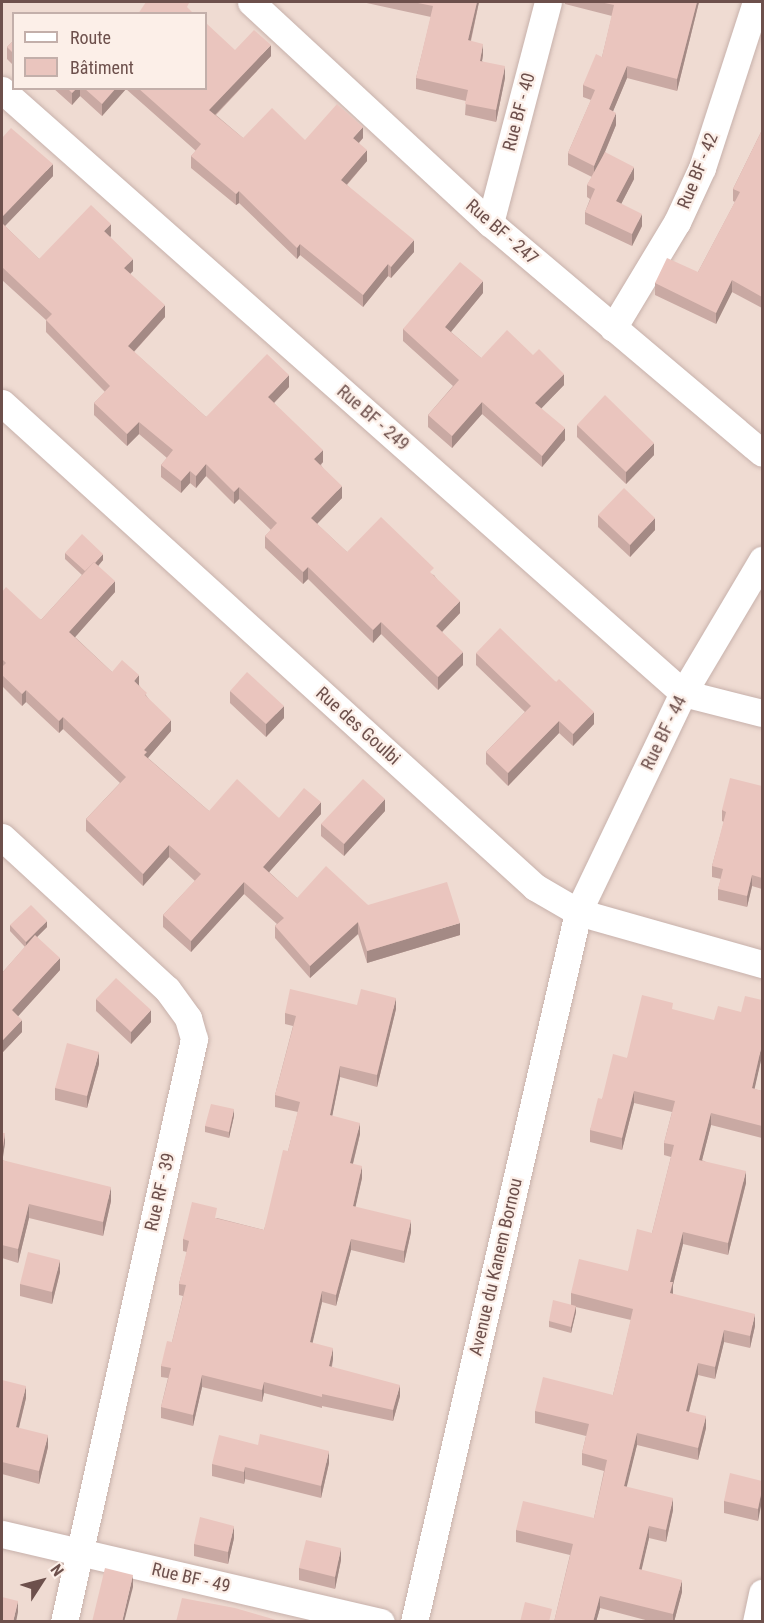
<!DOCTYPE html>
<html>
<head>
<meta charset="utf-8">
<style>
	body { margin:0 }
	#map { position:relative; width:764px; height:1623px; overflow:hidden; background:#f8ebe2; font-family:"Roboto Condensed",sans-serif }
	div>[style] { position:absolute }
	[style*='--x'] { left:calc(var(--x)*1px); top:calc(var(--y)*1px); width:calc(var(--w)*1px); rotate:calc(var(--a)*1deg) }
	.residential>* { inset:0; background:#efdbd2 }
	.roads { filter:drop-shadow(0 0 2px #c7b1ab) drop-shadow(0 0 2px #c7b1ab) }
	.street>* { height:27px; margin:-13.5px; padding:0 13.5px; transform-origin:13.5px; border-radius:13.5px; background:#fff }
	.wall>* { inset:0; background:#c9a9a3 }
	.shaded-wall>* { inset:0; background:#a48a85 }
	.building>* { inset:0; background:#eac5be }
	span { translate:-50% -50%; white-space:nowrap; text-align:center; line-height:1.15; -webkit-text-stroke:4.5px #fcefe8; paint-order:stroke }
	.street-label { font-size:18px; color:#6d504c }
	.frame { position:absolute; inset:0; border:3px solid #6d504c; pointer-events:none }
	.legend { position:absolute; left:12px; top:12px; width:195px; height:78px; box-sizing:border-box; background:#fcefe8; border:2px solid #c3afaa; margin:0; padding:8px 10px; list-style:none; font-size:18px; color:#6d504c }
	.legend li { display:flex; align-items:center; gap:12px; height:30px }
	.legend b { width:30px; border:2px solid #c3afaa }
	.north { position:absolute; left:12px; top:1551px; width:60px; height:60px; -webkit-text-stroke:4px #fcefe8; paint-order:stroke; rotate:54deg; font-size:16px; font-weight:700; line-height:24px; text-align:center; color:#6d504c }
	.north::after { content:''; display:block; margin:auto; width:21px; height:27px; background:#6d504c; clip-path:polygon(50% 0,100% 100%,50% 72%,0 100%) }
</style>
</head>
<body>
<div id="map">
	<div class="residential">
		<div style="clip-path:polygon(evenodd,2px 2px,762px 2px,762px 1621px,2px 1621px,2px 2px,14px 14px,206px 14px,206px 88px,14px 88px,14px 14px)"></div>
	</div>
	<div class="roads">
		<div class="street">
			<div style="--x:251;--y:2;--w:326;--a:42.8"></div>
			<div style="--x:490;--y:223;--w:356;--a:40.2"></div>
			<div style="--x:2;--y:90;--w:910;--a:41.52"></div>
			<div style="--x:683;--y:693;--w:81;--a:14.2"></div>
			<div style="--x:490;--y:223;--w:228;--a:-75.3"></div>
			<div style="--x:613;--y:328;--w:124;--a:-58.9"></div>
			<div style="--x:677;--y:222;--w:60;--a:-65.2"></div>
			<div style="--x:702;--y:168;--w:175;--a:-72"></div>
			<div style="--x:2;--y:403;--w:720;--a:42.24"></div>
			<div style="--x:535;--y:887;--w:50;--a:30.2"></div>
			<div style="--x:578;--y:912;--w:191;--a:15.8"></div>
			<div style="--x:2;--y:837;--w:224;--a:42.7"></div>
			<div style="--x:167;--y:989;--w:36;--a:54"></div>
			<div style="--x:188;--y:1018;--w:22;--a:74"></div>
			<div style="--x:194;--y:1039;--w:597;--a:102.57"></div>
			<div style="--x:2;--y:1534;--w:389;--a:13.1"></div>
			<div style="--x:414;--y:1622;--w:729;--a:-76.99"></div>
			<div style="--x:578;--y:912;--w:243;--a:-64.4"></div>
			<div style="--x:683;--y:693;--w:155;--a:-59.3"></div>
			<div style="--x:756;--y:1622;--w:30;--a:-78"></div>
		</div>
	</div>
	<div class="wall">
		<div style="clip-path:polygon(362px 2px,479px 2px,471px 41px,483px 55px,482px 61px,505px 78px,496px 122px,465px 115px,466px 101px,416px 89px,416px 78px,431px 17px)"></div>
		<div style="clip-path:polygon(565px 2px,699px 2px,677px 91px,627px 78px,613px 111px,616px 125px,605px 152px,634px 179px,621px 204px,642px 226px,632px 246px,585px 224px,585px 212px,590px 199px,587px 197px,587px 185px,592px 177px,568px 165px,568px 153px,591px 100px,583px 97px,583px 85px,602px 57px,612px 16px,565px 4px)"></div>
		<div style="clip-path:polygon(14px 40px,14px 66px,7px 59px,7px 47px)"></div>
		<div style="clip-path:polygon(235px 50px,271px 56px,216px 115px,243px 138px,305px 140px,363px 138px,359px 143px,367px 161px,347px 185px,414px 252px,391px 278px,388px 276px,363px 307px,300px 255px,297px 259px,239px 203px,236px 205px,191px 168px,191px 156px,196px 151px,126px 89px,102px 116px,80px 96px,72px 105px,53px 88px,206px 88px)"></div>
		<div style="clip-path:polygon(762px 130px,762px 308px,732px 292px,716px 324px,655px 295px,655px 283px,698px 272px,735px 202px,733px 201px,733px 189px)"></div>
		<div style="clip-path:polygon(2px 138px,53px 176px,5px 226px,39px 259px,111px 236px,110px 237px,133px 271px,130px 274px,165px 317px,134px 352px,206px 417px,289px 387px,274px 403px,323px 462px,321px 465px,342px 498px,317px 524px,347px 552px,434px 575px,460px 613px,442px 632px,463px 665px,438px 690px,381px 634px,373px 643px,308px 579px,303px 584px,265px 548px,265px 536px,271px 530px,239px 499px,234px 504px,206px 476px,196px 488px,190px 483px,181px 493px,161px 477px,161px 465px,167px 458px,139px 434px,127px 446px,94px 415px,94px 403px,105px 392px,46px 332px,46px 320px,2px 280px)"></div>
		<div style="clip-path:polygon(483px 293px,451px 332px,481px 358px,564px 385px,541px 408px,565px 440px,542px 467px,482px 414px,452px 448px,428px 427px,428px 415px,453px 386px,403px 341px,403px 329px)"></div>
		<div style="clip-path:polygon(577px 425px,654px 455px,626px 484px,577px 437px)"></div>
		<div style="clip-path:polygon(598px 515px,655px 530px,630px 557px,598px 527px)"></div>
		<div style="clip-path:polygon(65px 553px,103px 560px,98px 566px,115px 592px,75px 637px,112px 672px,139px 685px,171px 731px,148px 758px,209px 811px,279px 818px,321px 814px,269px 872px,297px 898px,368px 905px,460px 935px,367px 963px,358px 934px,310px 978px,275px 938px,275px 926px,277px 924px,244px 894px,191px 952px,163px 927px,163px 915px,195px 881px,169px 857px,143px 886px,86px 831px,86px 819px,120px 783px,63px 729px,59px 733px,26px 702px,22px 706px,2px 686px,2px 592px,41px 620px,82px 575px,65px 559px)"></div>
		<div style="clip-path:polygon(476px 653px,556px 682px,594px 724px,573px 746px,559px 733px,508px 786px,486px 764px,486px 752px,525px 712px,476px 665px)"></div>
		<div style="clip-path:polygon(230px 691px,284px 718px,266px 737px,230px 703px)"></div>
		<div style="clip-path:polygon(762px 786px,762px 889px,752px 886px,747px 907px,718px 900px,718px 889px,721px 879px,712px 877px,712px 866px,724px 822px,722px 821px,722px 810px)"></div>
		<div style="clip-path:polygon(385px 811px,344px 856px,321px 836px,321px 824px)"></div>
		<div style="clip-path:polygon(10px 925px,47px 927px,37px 937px,60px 970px,18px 1016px,22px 1032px,3px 1052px,2px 1051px,2px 973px,25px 947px,10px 931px)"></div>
		<div style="clip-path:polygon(96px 999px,151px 1022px,131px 1044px,96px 1011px)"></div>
		<div style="clip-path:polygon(357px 1005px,396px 1009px,377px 1087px,340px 1077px,332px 1116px,360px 1134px,353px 1164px,362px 1178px,355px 1207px,411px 1232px,404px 1263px,351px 1250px,336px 1306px,322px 1302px,312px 1343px,333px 1359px,332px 1367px,400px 1396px,393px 1421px,322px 1406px,322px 1408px,264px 1393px,262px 1402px,202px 1387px,193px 1426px,161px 1418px,161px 1407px,168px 1378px,161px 1377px,161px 1366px,172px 1342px,183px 1296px,179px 1295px,179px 1284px,187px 1252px,183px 1251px,183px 1239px,217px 1218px,264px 1230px,288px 1151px,298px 1112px,275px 1107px,275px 1095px,293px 1026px,285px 1024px,285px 1013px)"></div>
		<div style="clip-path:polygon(673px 1010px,762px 1056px,754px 1089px,762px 1091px,762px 1138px,711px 1125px,702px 1160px,746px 1183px,728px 1255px,683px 1244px,673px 1285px,673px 1294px,755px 1326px,750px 1348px,724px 1342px,715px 1379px,698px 1375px,689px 1412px,706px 1428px,698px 1460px,637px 1445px,626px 1487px,673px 1510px,666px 1542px,649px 1538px,641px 1570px,682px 1592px,674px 1622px,653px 1622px,600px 1608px,596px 1622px,554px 1622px,570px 1555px,516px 1542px,516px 1530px,594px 1518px,604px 1471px,582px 1465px,582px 1453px,586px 1436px,535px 1423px,535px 1411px,613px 1395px,631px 1320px,576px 1307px,576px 1312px,571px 1333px,549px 1327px,549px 1321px,571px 1305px,571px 1293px,628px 1271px,652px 1233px,671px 1157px,664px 1155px,664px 1143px,672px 1112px,634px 1103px,622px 1150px,590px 1142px,590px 1130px,602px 1099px,627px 1058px)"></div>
		<div style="clip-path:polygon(99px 1064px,87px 1108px,55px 1100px,55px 1088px)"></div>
		<div style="clip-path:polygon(234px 1116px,229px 1138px,205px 1132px,205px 1126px)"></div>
		<div style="clip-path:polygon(2px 1133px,5px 1143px,2px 1160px,111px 1201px,103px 1236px,29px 1218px,18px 1263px,2px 1258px)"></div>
		<div style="clip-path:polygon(60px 1272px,52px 1304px,20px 1296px,20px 1284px)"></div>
		<div style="clip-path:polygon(2px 1380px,26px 1398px,19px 1428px,48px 1447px,39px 1484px,2px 1474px)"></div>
		<div style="clip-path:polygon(329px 1463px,321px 1498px,245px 1479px,244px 1484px,212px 1476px,212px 1464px)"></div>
		<div style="clip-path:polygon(762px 1481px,758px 1521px,724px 1513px,724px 1501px)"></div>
		<div style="clip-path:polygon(234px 1538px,228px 1564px,194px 1556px,194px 1544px)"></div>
		<div style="clip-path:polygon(341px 1560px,335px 1589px,299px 1580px,299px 1568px)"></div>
	</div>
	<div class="shaded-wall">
		<div style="clip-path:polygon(477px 2px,479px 2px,468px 52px,468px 40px)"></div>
		<div style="clip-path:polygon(697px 2px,699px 2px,677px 91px,677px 79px)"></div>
		<div style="clip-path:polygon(483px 44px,483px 55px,480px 72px,480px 61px)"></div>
		<div style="clip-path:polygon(271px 45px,271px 56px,209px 121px,209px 110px)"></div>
		<div style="clip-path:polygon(505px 66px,505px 78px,496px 122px,496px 110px)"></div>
		<div style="clip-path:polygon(627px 66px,627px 78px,609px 121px,609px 109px)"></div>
		<div style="clip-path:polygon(77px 88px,80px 88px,80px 96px,72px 105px,72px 93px)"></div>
		<div style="clip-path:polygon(116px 88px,126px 89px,102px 116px,102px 104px)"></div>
		<div style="clip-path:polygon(616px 113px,616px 125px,594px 178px,594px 166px)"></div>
		<div style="clip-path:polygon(363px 127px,363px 138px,353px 149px,353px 138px)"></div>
		<div style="clip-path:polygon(367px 150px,367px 161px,341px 191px,341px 180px)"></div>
		<div style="clip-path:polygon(53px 164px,53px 176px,2px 229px,2px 217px)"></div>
		<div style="clip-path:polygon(634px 167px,634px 179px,616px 214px,616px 201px)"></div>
		<div style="clip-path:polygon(239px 191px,239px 203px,236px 205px,236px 194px)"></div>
		<div style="clip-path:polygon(642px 214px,642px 226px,632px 246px,632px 234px)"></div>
		<div style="clip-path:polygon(111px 224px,111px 236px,104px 243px,104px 231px)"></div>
		<div style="clip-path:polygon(414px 240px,414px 252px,391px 278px,391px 267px)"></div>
		<div style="clip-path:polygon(300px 244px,300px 255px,297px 259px,297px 248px)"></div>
		<div style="clip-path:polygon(133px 259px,133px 271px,124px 280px,124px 268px)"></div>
		<div style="clip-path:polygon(388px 264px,388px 276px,363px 307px,363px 295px)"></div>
		<div style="clip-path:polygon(732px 280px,732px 292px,716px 324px,716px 313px)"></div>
		<div style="clip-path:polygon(483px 281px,483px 293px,445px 339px,445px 327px)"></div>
		<div style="clip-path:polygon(165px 305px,165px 317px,128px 358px,128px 346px)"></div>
		<div style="clip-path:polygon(564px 374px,564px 385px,535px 415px,535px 403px)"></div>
		<div style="clip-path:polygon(289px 375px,289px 387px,268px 409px,268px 397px)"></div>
		<div style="clip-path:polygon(482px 402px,482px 414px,452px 448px,452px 436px)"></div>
		<div style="clip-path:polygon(139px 422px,139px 434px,127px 446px,127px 434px)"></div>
		<div style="clip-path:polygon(565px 428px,565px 440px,542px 467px,542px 456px)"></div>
		<div style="clip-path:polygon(654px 443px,654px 455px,626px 484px,626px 472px)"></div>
		<div style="clip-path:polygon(323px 450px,323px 462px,314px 471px,314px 459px)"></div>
		<div style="clip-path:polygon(206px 464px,206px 476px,196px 488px,196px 476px)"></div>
		<div style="clip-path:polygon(190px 471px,190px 483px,181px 493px,181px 481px)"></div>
		<div style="clip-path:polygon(342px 486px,342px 498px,311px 530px,311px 518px)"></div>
		<div style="clip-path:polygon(239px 487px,239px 499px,234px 504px,234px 492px)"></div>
		<div style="clip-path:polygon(655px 518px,655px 530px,630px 557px,630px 545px)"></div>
		<div style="clip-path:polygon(103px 554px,103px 560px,87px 579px,87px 572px)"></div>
		<div style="clip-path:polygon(308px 567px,308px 579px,303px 584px,303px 572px)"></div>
		<div style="clip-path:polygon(115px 581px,115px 592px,69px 644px,69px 632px)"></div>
		<div style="clip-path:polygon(460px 601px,460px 613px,436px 638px,436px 626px)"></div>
		<div style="clip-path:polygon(381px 622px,381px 634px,373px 643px,373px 630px)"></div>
		<div style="clip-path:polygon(463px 652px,463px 665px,438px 690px,438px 677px)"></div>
		<div style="clip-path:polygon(139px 675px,139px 687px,134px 681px)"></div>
		<div style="clip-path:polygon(26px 690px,26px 702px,22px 706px,22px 694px)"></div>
		<div style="clip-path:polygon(284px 706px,284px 718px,266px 737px,266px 724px)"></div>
		<div style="clip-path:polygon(594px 712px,594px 724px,573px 746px,573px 734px)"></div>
		<div style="clip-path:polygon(63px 717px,63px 729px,59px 733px,59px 721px)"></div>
		<div style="clip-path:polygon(171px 720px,171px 731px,147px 759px,144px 767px,144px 750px)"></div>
		<div style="clip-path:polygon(559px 721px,559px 733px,508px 786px,508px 773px)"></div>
		<div style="clip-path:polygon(385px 799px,385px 811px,344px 856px,344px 844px)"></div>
		<div style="clip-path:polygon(321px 802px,321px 814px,263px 879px,263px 867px)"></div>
		<div style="clip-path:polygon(169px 845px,169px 857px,143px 886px,143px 874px)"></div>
		<div style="clip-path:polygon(752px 875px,752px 886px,747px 907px,747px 896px)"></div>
		<div style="clip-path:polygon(244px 882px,244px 894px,191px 952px,191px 941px)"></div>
		<div style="clip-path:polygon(47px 921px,47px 927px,26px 948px,26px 942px)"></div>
		<div style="clip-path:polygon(358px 922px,358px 934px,310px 978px,310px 966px)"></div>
		<div style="clip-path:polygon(460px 923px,460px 935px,367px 963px,367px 951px)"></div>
		<div style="clip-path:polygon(60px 958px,60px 970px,12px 1023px,12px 1010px)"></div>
		<div style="clip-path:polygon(396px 998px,396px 1009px,377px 1087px,377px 1075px)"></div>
		<div style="clip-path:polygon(151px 1010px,151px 1022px,131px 1044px,131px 1032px)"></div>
		<div style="clip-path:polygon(22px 1020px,22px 1032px,3px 1052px,3px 1040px)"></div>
		<div style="clip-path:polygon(762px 1044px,762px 1056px,752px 1100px,752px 1088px)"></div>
		<div style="clip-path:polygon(99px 1052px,99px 1064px,87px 1108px,87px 1096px)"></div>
		<div style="clip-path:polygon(340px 1066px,340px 1077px,330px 1127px,330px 1115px)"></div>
		<div style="clip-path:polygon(634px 1091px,634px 1103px,622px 1150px,622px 1138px)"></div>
		<div style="clip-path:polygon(234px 1109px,234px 1116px,229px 1138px,229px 1132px)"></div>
		<div style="clip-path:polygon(711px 1113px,711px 1125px,699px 1172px,699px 1160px)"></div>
		<div style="clip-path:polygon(360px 1123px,360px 1134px,350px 1175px,350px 1163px)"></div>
		<div style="clip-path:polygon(5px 1133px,5px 1143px,2px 1164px,2px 1154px)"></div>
		<div style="clip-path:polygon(362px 1166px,362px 1178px,353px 1218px,353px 1206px)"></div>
		<div style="clip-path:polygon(746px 1171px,746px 1183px,728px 1255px,728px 1243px)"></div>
		<div style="clip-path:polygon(111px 1187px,111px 1201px,103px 1236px,103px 1222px)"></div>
		<div style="clip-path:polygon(29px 1204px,29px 1218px,18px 1263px,18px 1249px)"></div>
		<div style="clip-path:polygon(411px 1220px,411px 1232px,404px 1263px,404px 1251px)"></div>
		<div style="clip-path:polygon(683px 1232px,683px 1244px,673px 1285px,673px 1294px,670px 1305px,670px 1282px)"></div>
		<div style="clip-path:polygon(351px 1239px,351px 1250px,336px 1306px,336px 1295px)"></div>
		<div style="clip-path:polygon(60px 1260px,60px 1272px,52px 1304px,52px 1292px)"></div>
		<div style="clip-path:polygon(322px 1291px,322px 1302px,310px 1354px,310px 1342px)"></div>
		<div style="clip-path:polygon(576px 1306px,576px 1312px,571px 1333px,571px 1327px)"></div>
		<div style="clip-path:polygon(755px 1314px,755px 1326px,750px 1348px,750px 1336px)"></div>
		<div style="clip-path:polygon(724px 1330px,724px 1342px,715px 1379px,715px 1367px)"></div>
		<div style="clip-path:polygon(333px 1348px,333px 1359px,329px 1377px,329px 1366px)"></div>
		<div style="clip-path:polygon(698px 1363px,698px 1375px,686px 1423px,686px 1411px)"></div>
		<div style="clip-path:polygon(202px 1375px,202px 1387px,193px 1426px,193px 1415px)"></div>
		<div style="clip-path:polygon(264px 1382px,264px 1393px,262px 1402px,262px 1390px)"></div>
		<div style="clip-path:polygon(400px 1385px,400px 1396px,393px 1421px,393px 1410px)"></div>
		<div style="clip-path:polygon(26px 1386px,26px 1398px,16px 1439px,16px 1427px)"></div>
		<div style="clip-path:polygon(706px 1416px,706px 1428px,698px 1460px,698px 1448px)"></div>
		<div style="clip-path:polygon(637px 1433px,637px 1445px,624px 1498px,624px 1486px)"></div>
		<div style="clip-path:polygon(48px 1435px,48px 1447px,39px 1484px,39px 1471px)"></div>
		<div style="clip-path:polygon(329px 1451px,329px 1463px,321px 1498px,321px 1486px)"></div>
		<div style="clip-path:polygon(245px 1467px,245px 1479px,244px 1484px,244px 1472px)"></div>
		<div style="clip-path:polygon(762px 1489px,762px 1501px,758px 1521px,758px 1509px)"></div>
		<div style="clip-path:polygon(673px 1498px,673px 1510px,666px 1542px,666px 1530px)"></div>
		<div style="clip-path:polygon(234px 1526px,234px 1538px,228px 1564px,228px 1552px)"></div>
		<div style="clip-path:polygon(649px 1526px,649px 1538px,639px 1581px,639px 1569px)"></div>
		<div style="clip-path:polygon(341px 1548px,341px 1560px,335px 1589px,335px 1577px)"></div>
		<div style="clip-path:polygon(133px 1575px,133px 1587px,124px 1622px,122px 1622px)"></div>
		<div style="clip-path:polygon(682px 1580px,682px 1592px,674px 1622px,673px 1622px,673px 1614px)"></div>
		<div style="clip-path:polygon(600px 1596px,600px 1608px,596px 1622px,593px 1622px)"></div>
		<div style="clip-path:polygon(18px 1601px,18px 1612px,16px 1622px,13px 1622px)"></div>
	</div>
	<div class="building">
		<div style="clip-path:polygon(146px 2px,188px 2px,189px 3px,187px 7px,194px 14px,138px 14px)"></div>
		<div style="clip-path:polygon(413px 2px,477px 2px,468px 40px,483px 44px,480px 61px,505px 66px,496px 110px,465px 104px,468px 90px,416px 78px,433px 6px)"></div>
		<div style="clip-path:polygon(600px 2px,697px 2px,677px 79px,627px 66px,609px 109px,616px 113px,594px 166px,568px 153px,595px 90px,583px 85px,596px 54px,602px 57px,614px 5px)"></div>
		<div style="clip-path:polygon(206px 23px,235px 50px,254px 30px,271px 45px,209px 110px,243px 138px,272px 108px,305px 140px,337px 104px,363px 127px,353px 138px,367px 150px,341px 180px,414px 240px,391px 267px,388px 264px,363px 295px,300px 244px,297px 248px,239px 191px,236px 194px,191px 156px,201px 144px,138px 88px,206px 88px)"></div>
		<div style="clip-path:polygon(14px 40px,14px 54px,7px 47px)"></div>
		<div style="clip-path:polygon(67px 88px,77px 88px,72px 93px)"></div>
		<div style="clip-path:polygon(84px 88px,116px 88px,102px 104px)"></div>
		<div style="clip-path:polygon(11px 128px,53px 164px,2px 217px,2px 138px)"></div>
		<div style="clip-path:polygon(762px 130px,762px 297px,732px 280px,716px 313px,655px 283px,667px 258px,698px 272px,740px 192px,733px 189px)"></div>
		<div style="clip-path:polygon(605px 152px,634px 167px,616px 201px,642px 214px,632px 234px,585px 212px,595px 189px,587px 185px)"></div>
		<div style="clip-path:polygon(91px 205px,111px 224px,104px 231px,133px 259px,124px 268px,165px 305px,128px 346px,206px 417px,267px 354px,289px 375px,268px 397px,323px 450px,314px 459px,342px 486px,311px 518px,347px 552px,381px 517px,434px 568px,430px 572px,460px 601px,436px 626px,463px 652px,438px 677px,381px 622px,373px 630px,308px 567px,303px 572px,265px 536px,277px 523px,239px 487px,234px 492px,206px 464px,196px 476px,190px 471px,181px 481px,161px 465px,173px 450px,139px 422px,127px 434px,94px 403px,110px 386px,46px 320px,52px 314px,2px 267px,2px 223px,39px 259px)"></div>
		<div style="clip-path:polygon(460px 262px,483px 281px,445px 327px,481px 358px,507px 330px,533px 355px,539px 349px,564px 374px,535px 403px,565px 428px,542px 456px,482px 402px,452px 436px,428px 415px,459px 380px,403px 329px)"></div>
		<div style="clip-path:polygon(605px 395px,654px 443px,626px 472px,577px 425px)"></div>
		<div style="clip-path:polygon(624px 488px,655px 518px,630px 545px,598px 515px)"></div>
		<div style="clip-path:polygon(82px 534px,103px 554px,95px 563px,94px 562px,85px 571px,65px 553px)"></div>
		<div style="clip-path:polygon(94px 562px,115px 581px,69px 632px,112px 672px,122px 660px,139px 675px,134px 681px,147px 693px,145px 695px,171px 720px,144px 750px,147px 752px,144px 755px,209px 811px,237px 779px,279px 818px,304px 788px,321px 802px,263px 867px,297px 898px,326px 866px,368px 905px,447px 882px,460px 923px,367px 951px,358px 922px,310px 966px,275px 926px,284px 918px,244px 882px,191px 941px,163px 915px,201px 874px,169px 845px,143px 874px,86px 819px,126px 777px,63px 717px,59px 721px,26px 690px,22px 694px,2px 675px,2px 667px,6px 663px,2px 659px,2px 592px,6px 587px,41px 620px)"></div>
		<div style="clip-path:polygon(500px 628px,556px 682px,559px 679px,594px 712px,573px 734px,559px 721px,508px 773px,486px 752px,531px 706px,476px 653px)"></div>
		<div style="clip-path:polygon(247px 672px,284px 706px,266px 724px,230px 691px)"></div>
		<div style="clip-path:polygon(730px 778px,762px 786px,762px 878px,752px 875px,747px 896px,718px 889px,723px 869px,712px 866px,726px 812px,722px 810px)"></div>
		<div style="clip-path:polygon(363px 779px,385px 799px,344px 844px,321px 824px)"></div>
		<div style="clip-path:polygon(31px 905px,47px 921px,26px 942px,10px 925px)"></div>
		<div style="clip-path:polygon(35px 935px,60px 958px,12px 1010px,22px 1020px,3px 1040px,2px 1039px,2px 973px)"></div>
		<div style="clip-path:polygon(116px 978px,151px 1010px,131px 1032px,96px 999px)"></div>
		<div style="clip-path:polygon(290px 989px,357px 1005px,361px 989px,396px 998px,377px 1075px,340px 1066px,330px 1115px,360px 1123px,350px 1163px,362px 1166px,353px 1206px,411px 1220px,404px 1251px,351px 1239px,336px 1295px,322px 1291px,310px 1342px,333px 1348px,329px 1366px,400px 1385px,393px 1410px,322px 1394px,322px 1397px,264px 1382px,262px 1390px,202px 1375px,193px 1415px,161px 1407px,171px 1368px,161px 1366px,167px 1341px,172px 1342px,186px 1285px,179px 1284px,189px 1241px,183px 1239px,192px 1202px,217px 1208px,215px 1218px,264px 1230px,283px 1150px,288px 1151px,300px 1102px,275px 1095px,296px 1016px,285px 1013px)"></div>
		<div style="clip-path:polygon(642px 995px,673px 1003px,672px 1009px,714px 1020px,718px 1006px,741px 1012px,745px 996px,762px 1000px,762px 1044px,752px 1088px,762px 1091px,762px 1126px,711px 1113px,699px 1160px,746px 1171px,728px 1243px,683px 1232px,670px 1282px,673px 1282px,670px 1293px,755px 1314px,750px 1336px,724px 1330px,715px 1367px,698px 1363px,686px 1411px,706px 1416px,698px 1448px,637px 1433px,624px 1486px,673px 1498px,666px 1530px,649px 1526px,639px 1569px,682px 1580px,673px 1614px,600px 1596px,593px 1622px,554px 1622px,573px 1544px,516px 1530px,523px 1501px,594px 1518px,607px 1460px,582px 1453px,589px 1424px,535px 1411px,543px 1377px,613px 1395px,633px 1309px,571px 1293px,579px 1259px,628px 1271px,637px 1229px,652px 1233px,674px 1145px,664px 1143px,675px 1101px,634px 1091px,622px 1138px,590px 1130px,598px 1098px,602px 1099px,613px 1054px,627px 1058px)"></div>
		<div style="clip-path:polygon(67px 1043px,99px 1052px,87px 1096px,55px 1088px)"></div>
		<div style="clip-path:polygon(211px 1104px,234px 1109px,229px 1132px,205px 1126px)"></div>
		<div style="clip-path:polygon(2px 1133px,5px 1133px,2px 1154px)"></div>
		<div style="clip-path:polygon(2px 1160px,111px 1187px,103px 1222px,29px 1204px,18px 1249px,2px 1245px)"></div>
		<div style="clip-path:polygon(28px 1252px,60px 1260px,52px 1292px,20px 1284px)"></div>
		<div style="clip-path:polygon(553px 1300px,576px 1306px,571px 1327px,549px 1321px)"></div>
		<div style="clip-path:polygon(2px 1380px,26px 1386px,16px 1427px,48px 1435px,39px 1471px,2px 1462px)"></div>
		<div style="clip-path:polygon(260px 1434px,329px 1451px,321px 1486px,245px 1467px,244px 1472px,212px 1464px,219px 1435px,258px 1445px)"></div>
		<div style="clip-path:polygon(730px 1473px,762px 1481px,762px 1489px,758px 1509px,724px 1501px)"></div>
		<div style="clip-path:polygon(200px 1517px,234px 1526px,228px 1552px,194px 1544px)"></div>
		<div style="clip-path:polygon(306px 1540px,341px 1548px,335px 1577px,299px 1568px)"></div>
		<div style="clip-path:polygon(105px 1568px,133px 1575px,122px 1622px,92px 1622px)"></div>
		<div style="clip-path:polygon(2px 1597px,18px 1601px,13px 1622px,2px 1622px)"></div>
		<div style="clip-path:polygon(182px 1598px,235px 1608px,283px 1622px,176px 1622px)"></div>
		<div style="clip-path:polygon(525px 1602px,552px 1609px,549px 1622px,520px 1622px)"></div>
	</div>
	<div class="street-label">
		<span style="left:519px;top:112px;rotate:-75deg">Rue BF - 40</span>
		<span style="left:698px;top:171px;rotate:-68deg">Rue BF - 42</span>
		<span style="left:502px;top:232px;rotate:41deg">Rue BF - 247</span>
		<span style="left:373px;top:418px;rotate:41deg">Rue BF - 249</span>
		<span style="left:358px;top:726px;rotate:42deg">Rue des Goulbi</span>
		<span style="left:664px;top:733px;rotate:-64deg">Rue BF - 44</span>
		<span style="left:160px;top:1192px;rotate:-77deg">Rue RF - 39</span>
		<span style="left:496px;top:1267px;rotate:-77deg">Avenue du Kanem Bornou</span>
		<span style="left:191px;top:1578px;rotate:13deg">Rue BF - 49</span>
	</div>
	<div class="frame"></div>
	<ul class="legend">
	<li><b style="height:8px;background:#fff"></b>Route</li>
	<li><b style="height:16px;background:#eac5be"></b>Bâtiment</li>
	</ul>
	<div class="north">N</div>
</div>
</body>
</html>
